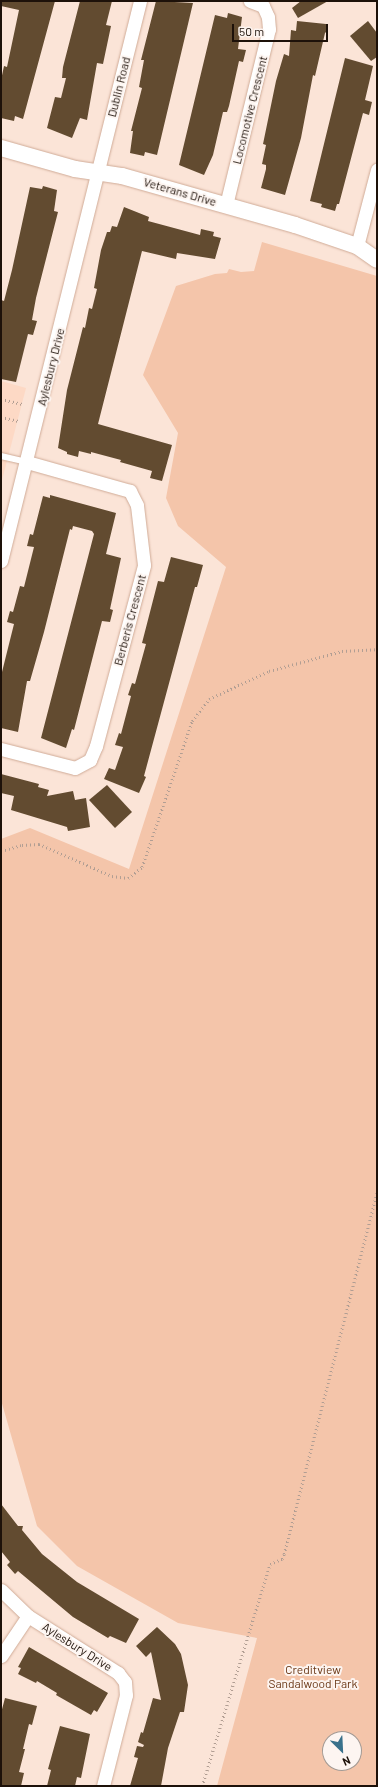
<!DOCTYPE html>
<html>
<head>
<meta charset="utf-8">
<style>
	body { margin:0 }
	#map { position:relative; width:378px; height:1787px; overflow:hidden; background:#fbe4d7; font-family:Barlow,sans-serif }
	div>[style] { position:absolute }
	[style*='--x'] { left:calc(var(--x)*1px); top:calc(var(--y)*1px); width:calc(var(--w)*1px); rotate:calc(var(--a)*1deg) }
	.built>* { inset:0; background:#fdd9c5 }
	.green>* { inset:0; background:#f4c5aa }
	.building>* { inset:0; background:#624b30 }
	.path>* { height:2.5px; margin-top:-1.25px; transform-origin:0; background:repeating-linear-gradient(90deg,#b19e93 0 1px,transparent 0 4px) }
	.roads { filter:drop-shadow(0 0 1px #d0ab97) drop-shadow(0 0 1px #d0ab97) }
	.service>* { height:6px; margin:-3px; padding:0 3px; transform-origin:3px; border-radius:3px; background:#fff }
	.minor>* { height:13px; margin:-6.5px; padding:0 6.5px; transform-origin:6.5px; border-radius:6.5px; background:#fff }
	.tertiary>* { height:16px; margin:-8px; padding:0 8px; transform-origin:8px; border-radius:8px; background:#fff }
	span { translate:-50% -50%; white-space:nowrap; text-align:center; line-height:1.15; -webkit-text-stroke:4px #fdf5f1; paint-order:stroke }
	.street-label { font-size:12px; color:#1d1109 }
	.park-label { font-size:12px; color:#6a3715 }
	.frame { position:absolute; inset:0; border:2px solid #1d1109; pointer-events:none }
	.north { position:absolute; left:322px; top:1731px; width:40px; height:40px; box-sizing:border-box; background:#fdf5f1; border:1px solid #a39a94; border-radius:50%; rotate:156deg; font-size:11px; font-weight:700; line-height:16px; text-align:center; color:#1d1109 }
	.north::after { content:''; display:block; margin:auto; width:14px; height:18px; background:#39718b; clip-path:polygon(50% 0,100% 100%,50% 72%,0 100%) }
	.scale { position:absolute; left:232px; top:24px; width:96px; height:18px; box-sizing:border-box; border:2px solid #1d1109; border-top:0; padding-left:5px; font-size:12px; line-height:14px; white-space:nowrap; color:#1d1109; -webkit-text-stroke:3px #fdf5f1; paint-order:stroke }
</style>
</head>
<body>
<div id="map">
	<div class="built">
		<div style="clip-path:polygon(1px 381px,26px 388px,1px 484px)"></div>
	</div>
	<div class="green">
		<div style="clip-path:polygon(evenodd,262px 242px,377px 276px,377px 1786px,217px 1786px,257px 1638px,178px 1623px,77px 1566px,37px 1526px,1px 1400px,1px 839px,30px 828px,129px 869px,226px 567px,178px 526px,166px 498px,178px 433px,143px 375px,176px 286px,215px 274px,227px 273px,229px 269px,241px 272px,254px 271px,262px 242px,330px 1739px,354px 1739px,354px 1763px,330px 1763px,330px 1739px)"></div>
	</div>
	<div class="building">
		<div style="clip-path:polygon(1px 1px,55px 1px,23px 119px,15px 116px,14px 121px,1px 118px,1px 80px,4px 66px,7px 67px,19px 10px,1px 6px)"></div>
		<div style="clip-path:polygon(80px 1px,112px 1px,106px 25px,111px 26px,103px 64px,97px 63px,87px 120px,80px 118px,72px 138px,47px 128px,55px 97px,61px 98px,66px 78px,62px 78px,63px 67px)"></div>
		<div style="clip-path:polygon(156px 1px,193px 3px,157px 155px,145px 152px,144px 156px,130px 153px,133px 131px,131px 131px,142px 88px,139px 87px,144px 60px,141px 60px)"></div>
		<div style="clip-path:polygon(301px 1px,328px 1px,298px 18px,292px 8px)"></div>
		<div style="clip-path:polygon(228px 13px,242px 17px,238px 49px,246px 50px,243px 62px,239px 61px,229px 106px,227px 112px,223px 112px,213px 155px,204px 175px,179px 165px,215px 15px,227px 18px)"></div>
		<div style="clip-path:polygon(297px 21px,326px 24px,328px 30px,325px 33px,315px 76px,313px 75px,301px 138px,285px 195px,261px 188px,266px 169px,266px 165px,262px 164px,266px 145px,263px 144px,276px 81px,284px 54px,289px 56px,291px 30px,296px 31px)"></div>
		<div style="clip-path:polygon(368px 21px,377px 33px,377px 57px,371px 61px,350px 36px)"></div>
		<div style="clip-path:polygon(345px 58px,373px 66px,365px 100px,372px 102px,369px 115px,363px 113px,339px 204px,337px 204px,335px 211px,321px 207px,322px 204px,310px 201px)"></div>
		<div style="clip-path:polygon(43px 186px,57px 190px,54px 211px,58px 212px,36px 298px,32px 320px,37px 321px,33px 335px,28px 334px,16px 382px,1px 379px,1px 300px,4px 301px,12px 270px,30px 187px,42px 189px)"></div>
		<div style="clip-path:polygon(124px 207px,149px 217px,148px 221px,200px 235px,201px 229px,214px 232px,213px 236px,221px 238px,215px 259px,177px 253px,176px 259px,142px 251px,98px 424px,172px 445px,162px 481px,150px 478px,152px 471px,120px 462px,121px 460px,91px 452px,91px 454px,79px 451px,78px 457px,67px 454px,67px 452px,58px 448px,67px 390px,83px 327px,85px 328px,89px 308px,92px 309px,97px 289px,94px 288px,101px 250px,107px 232px,110px 232px,112px 226px,117px 227px)"></div>
		<div style="clip-path:polygon(50px 495px,116px 513px,106px 554px,121px 558px,110px 609px,113px 610px,110px 622px,102px 621px,74px 730px,72px 729px,66px 748px,41px 738px,94px 534px,92px 531px,73px 526px,72px 530px,70px 529px,44px 632px,30px 681px,27px 681px,18px 732px,1px 728px,1px 676px,14px 624px,7px 622px,10px 611px,13px 612px,20px 586px,24px 587px,34px 547px,27px 546px,30px 534px,33px 535px,43px 496px,50px 498px)"></div>
		<div style="clip-path:polygon(171px 557px,203px 565px,197px 587px,195px 587px,144px 776px,146px 777px,139px 793px,104px 779px,109px 768px,115px 770px,123px 747px,115px 745px,119px 733px,121px 734px,131px 696px,128px 695px,132px 683px,135px 684px,146px 644px,142px 643px,158px 581px,164px 582px)"></div>
		<div style="clip-path:polygon(1px 774px,39px 784px,38px 787px,49px 790px,47px 796px,73px 791px,75px 800px,86px 798px,90px 827px,68px 831px,67px 827px,11px 810px,14px 796px,1px 793px)"></div>
		<div style="clip-path:polygon(107px 785px,132px 812px,115px 828px,89px 800px)"></div>
		<div style="clip-path:polygon(1px 1504px,18px 1526px,23px 1526px,22px 1530px,42px 1554px,77px 1582px,139px 1619px,126px 1643px,110px 1636px,108px 1638px,73px 1617px,18px 1571px,15px 1574px,7px 1565px,10px 1562px,1px 1551px)"></div>
		<div style="clip-path:polygon(157px 1627px,175px 1644px,181px 1654px,188px 1685px,184px 1712px,180px 1712px,168px 1748px,161px 1786px,130px 1786px,138px 1758px,134px 1757px,137px 1746px,143px 1747px,144px 1745px,138px 1742px,141px 1732px,143px 1733px,153px 1698px,161px 1700px,151px 1652px,146px 1657px,136px 1646px)"></div>
		<div style="clip-path:polygon(29px 1647px,108px 1693px,97px 1712px,94px 1710px,91px 1715px,56px 1695px,57px 1693px,37px 1681px,36px 1683px,18px 1674px,21px 1668px,18px 1667px)"></div>
		<div style="clip-path:polygon(5px 1698px,37px 1706px,32px 1725px,29px 1724px,23px 1749px,25px 1749px,19px 1772px,24px 1773px,21px 1786px,1px 1786px,1px 1713px)"></div>
		<div style="clip-path:polygon(60px 1726px,90px 1734px,81px 1778px,77px 1777px,75px 1786px,47px 1786px,51px 1770px,48px 1769px)"></div>
	</div>
	<div class="path">
		<div style="--x:1;--y:399;--w:23;--a:13"></div>
		<div style="--x:1;--y:417;--w:18;--a:13"></div>
		<div style="--x:1;--y:851;--w:22;--a:-16"></div>
		<div style="--x:22;--y:845;--w:17;--a:-3"></div>
		<div style="--x:39;--y:844;--w:80;--a:23.7"></div>
		<div style="--x:112;--y:876;--w:16;--a:7"></div>
		<div style="--x:128;--y:878;--w:18;--a:-38"></div>
		<div style="--x:142;--y:867;--w:154;--a:-71.1"></div>
		<div style="--x:192;--y:721;--w:28;--a:-52"></div>
		<div style="--x:209;--y:699;--w:66;--a:-25"></div>
		<div style="--x:269;--y:671;--w:76;--a:-15.3"></div>
		<div style="--x:342;--y:651;--w:35;--a:-3"></div>
		<div style="--x:202;--y:1786;--w:232;--a:-73"></div>
		<div style="--x:270;--y:1564;--w:13;--a:-23"></div>
		<div style="--x:282;--y:1559;--w:5;--a:-68"></div>
		<div style="--x:284;--y:1554;--w:375;--a:-75.6"></div>
	</div>
	<div class="roads">
		<div class="service">
			<div style="--x:1;--y:456;--w:26;--a:13"></div>
		</div>
		<div class="minor">
			<div style="--x:226;--y:205;--w:181;--a:-76.3"></div>
			<div style="--x:269;--y:29;--w:12;--a:-95"></div>
			<div style="--x:268;--y:17;--w:12;--a:-114"></div>
			<div style="--x:263;--y:6;--w:14;--a:-159"></div>
			<div style="--x:357;--y:246;--w:79;--a:-75.3"></div>
			<div style="--x:1;--y:561;--w:577;--a:-76.06"></div>
			<div style="--x:1;--y:749;--w:76;--a:14.4"></div>
			<div style="--x:75;--y:768;--w:17;--a:-28"></div>
			<div style="--x:90;--y:760;--w:15;--a:-67"></div>
			<div style="--x:96;--y:746;--w:187;--a:-75.1"></div>
			<div style="--x:144;--y:565;--w:60;--a:-96.7"></div>
			<div style="--x:137;--y:505;--w:16;--a:-117"></div>
			<div style="--x:130;--y:491;--w:107;--a:-164.3"></div>
			<div style="--x:1;--y:1590;--w:37;--a:44"></div>
			<div style="--x:28;--y:1616;--w:107;--a:32.3"></div>
			<div style="--x:118;--y:1673;--w:11;--a:52"></div>
			<div style="--x:125;--y:1682;--w:13;--a:86"></div>
			<div style="--x:126;--y:1695;--w:94;--a:104.2"></div>
			<div style="--x:1;--y:1656;--w:48;--a:-56"></div>
		</div>
		<div class="tertiary">
			<div style="--x:1;--y:148;--w:77;--a:15.8"></div>
			<div style="--x:75;--y:169;--w:48;--a:8.5"></div>
			<div style="--x:122;--y:176;--w:180;--a:15.8"></div>
			<div style="--x:295;--y:225;--w:65;--a:18.7"></div>
			<div style="--x:357;--y:246;--w:24;--a:35"></div>
		</div>
	</div>
	<div class="street-label">
		<span style="left:119px;top:87px;rotate:-76deg">Dublin Road</span>
		<span style="left:250px;top:110px;rotate:-76deg">Locomotive Crescent</span>
		<span style="left:180px;top:192px;rotate:16deg">Veterans Drive</span>
		<span style="left:51px;top:367px;rotate:-76deg">Aylesbury Drive</span>
		<span style="left:130px;top:620px;rotate:-75deg">Berberis Crescent</span>
		<span style="left:77px;top:1647px;rotate:32deg">Aylesbury Drive</span>
	</div>
	<div class="park-label">
		<span style="left:313px;top:1677px">Creditview<br>Sandalwood Park</span>
	</div>
	<div class="frame"></div>
	<div class="north">N</div>
	<div class="scale">50 m</div>
</div>
</body>
</html>
